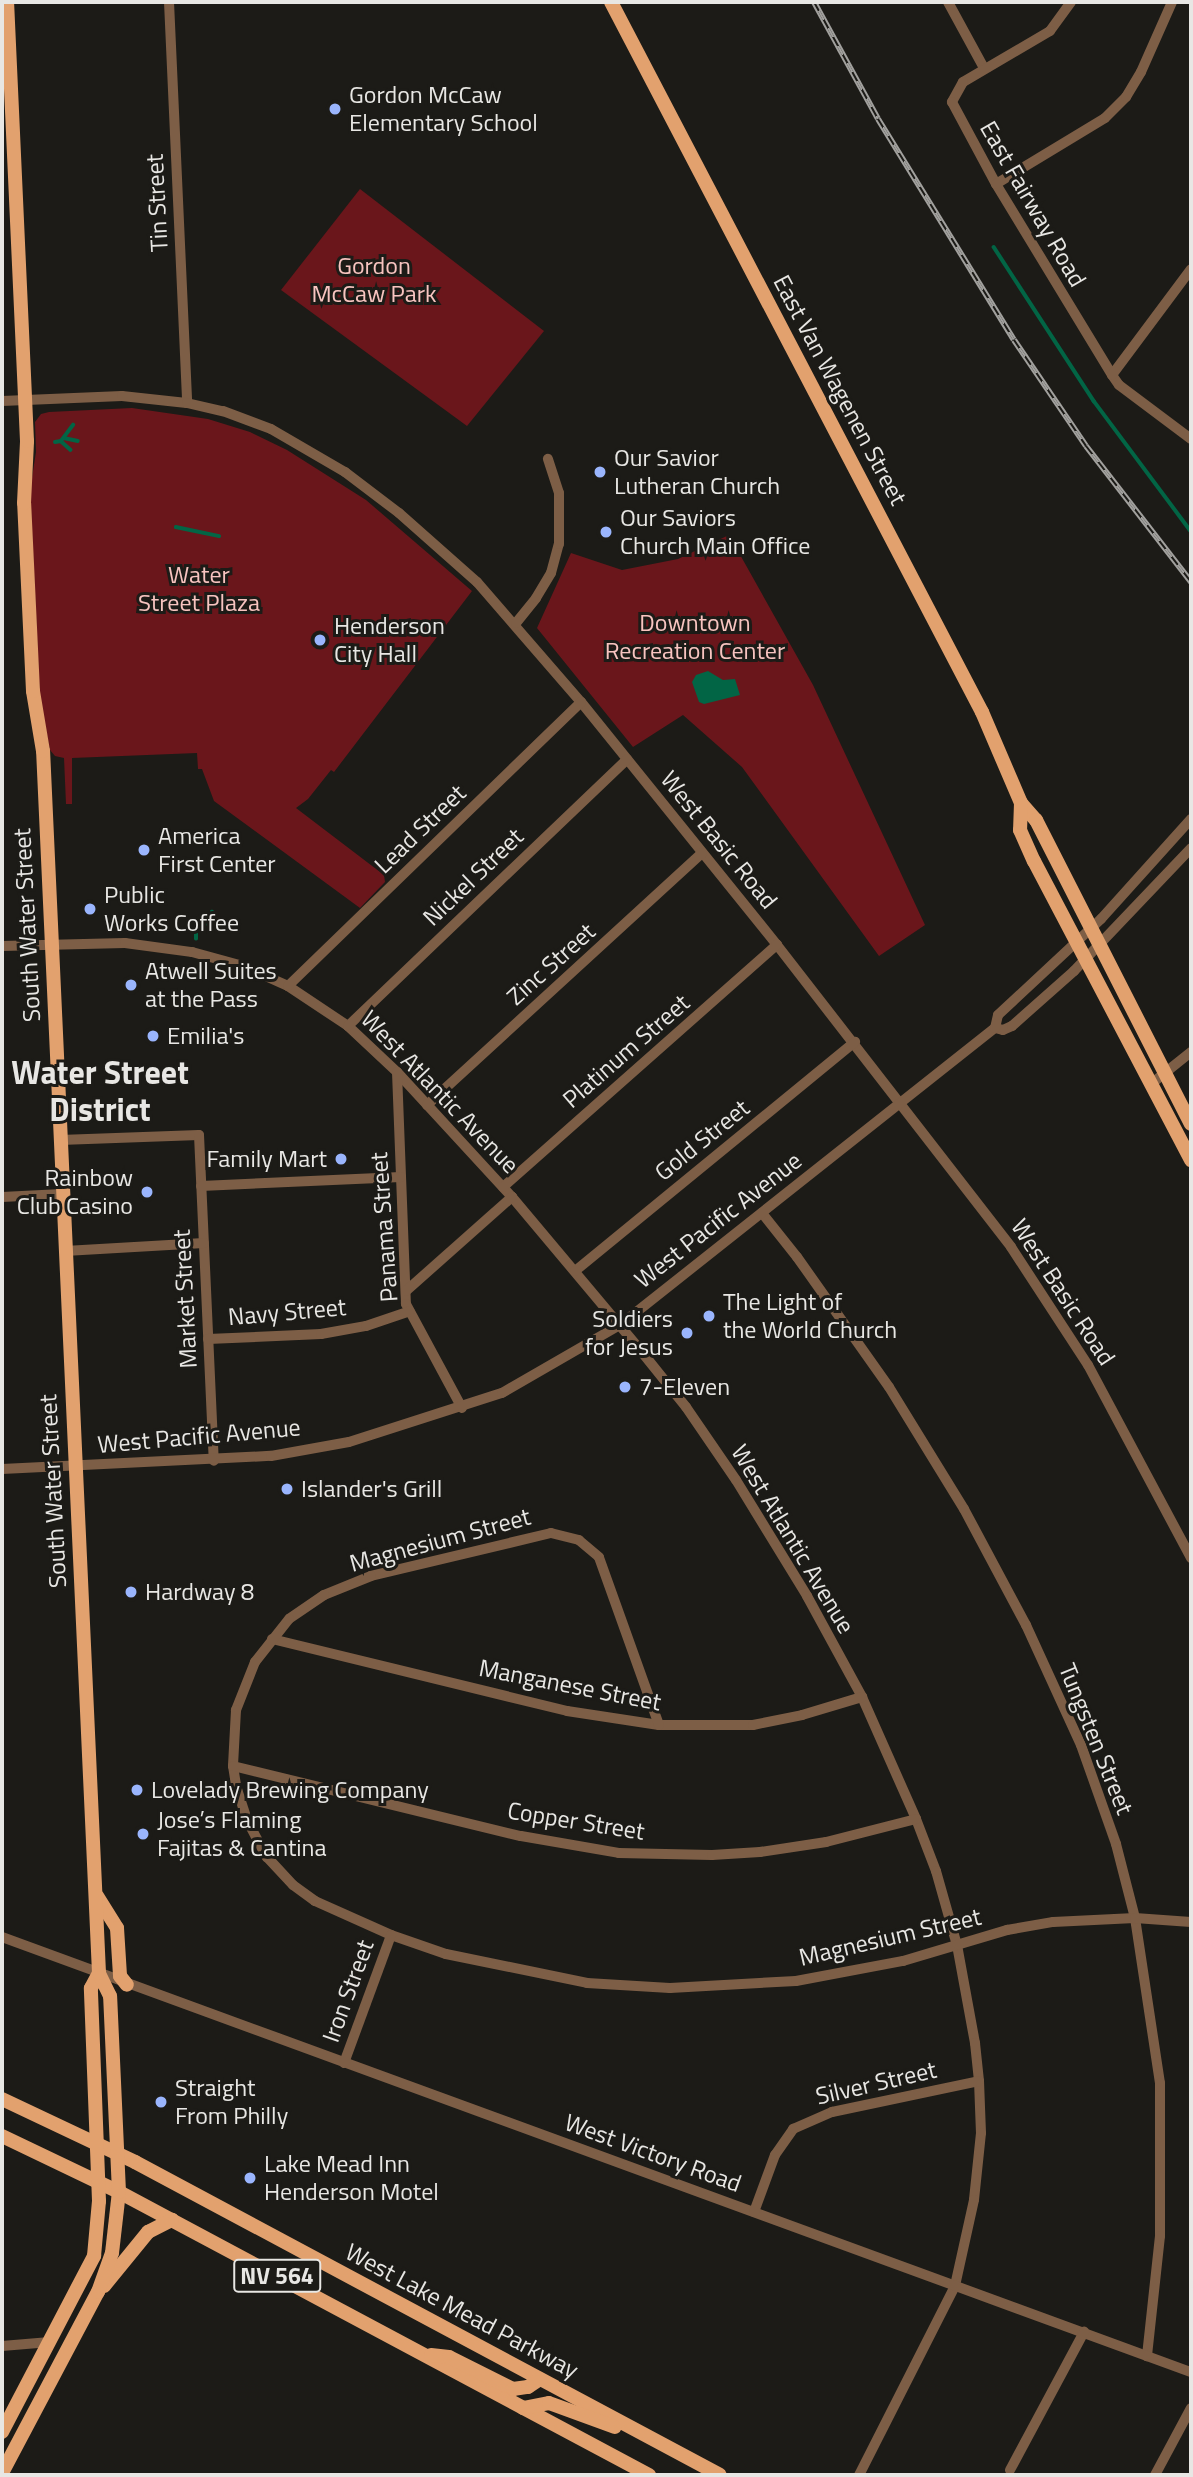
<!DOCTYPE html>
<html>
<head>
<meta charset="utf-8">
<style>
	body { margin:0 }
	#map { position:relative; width:1193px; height:2477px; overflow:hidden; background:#1c1b17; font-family:"Titillium Web",sans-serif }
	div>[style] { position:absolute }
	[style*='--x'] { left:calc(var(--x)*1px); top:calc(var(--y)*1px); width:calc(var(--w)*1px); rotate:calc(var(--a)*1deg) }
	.green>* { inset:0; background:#6a161b }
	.water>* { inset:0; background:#026545 }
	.stream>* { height:3.5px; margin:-1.75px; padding:0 1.75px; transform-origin:1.75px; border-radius:1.75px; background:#026545 }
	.minor>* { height:10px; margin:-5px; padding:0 5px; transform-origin:5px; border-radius:5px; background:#7d5e46 }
	.major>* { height:14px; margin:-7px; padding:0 7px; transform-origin:7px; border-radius:7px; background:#e2a16e }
	.rail>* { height:6px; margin-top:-3px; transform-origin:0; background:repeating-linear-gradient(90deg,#1c1b17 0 10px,#a2a19e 0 20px); box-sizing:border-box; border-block:2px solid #a2a19e }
	.dots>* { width:19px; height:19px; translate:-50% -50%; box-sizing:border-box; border:4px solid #1c1b17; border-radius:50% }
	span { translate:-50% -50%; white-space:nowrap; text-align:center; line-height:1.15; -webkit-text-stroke:6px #1c1b17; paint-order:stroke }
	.shield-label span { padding:2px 5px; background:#1c1b17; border:2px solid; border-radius:5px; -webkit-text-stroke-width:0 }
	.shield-label { font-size:23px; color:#e8e7e4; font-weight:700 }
	.poi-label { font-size:24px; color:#e8e7e4 }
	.left { translate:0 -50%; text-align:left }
	.right { translate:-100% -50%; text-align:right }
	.street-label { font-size:24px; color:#e8e7e4 }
	.park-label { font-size:24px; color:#f8c4c0 }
	.district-label { font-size:32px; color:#e8e7e4; font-weight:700 }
	.frame { position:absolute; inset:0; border:4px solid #e8e7e4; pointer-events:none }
</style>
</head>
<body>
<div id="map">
	<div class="green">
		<div style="clip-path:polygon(360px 189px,544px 331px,467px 426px,281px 290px)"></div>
		<div style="clip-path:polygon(132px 408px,208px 419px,250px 432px,287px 450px,366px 500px,472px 591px,334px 772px,331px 770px,308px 799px,296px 808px,384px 875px,385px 882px,360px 908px,214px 801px,202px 769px,198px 769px,197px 753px,72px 758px,72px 804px,66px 804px,64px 758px,55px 756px,50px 750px,40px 700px,30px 490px,36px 452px,35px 422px,41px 414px,49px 412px)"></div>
		<div style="clip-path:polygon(729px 535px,813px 685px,925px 925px,879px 956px,742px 767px,683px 715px,633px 747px,537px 628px,571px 553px,622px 570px,678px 559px)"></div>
	</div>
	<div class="water">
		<div style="clip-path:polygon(708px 671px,723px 680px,735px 679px,740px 695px,704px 704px,699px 702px,692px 682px,696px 675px)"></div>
	</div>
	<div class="stream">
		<div style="--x:994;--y:247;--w:184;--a:57"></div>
		<div style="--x:1094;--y:401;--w:162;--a:53.3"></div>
		<div style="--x:64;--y:438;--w:14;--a:12"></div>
		<div style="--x:61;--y:441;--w:13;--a:42"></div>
		<div style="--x:55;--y:442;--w:6;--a:-9"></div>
		<div style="--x:61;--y:441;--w:20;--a:-53"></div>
		<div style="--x:176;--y:527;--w:44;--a:11.8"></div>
		<div style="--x:196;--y:939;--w:14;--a:-90"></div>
		<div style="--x:196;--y:925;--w:14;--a:-8"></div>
		<div style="--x:210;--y:923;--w:11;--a:-80"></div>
	</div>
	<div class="minor">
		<div style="--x:169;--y:2;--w:401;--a:87.4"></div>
		<div style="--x:948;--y:2;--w:75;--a:61.4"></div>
		<div style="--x:1071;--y:2;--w:36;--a:126"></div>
		<div style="--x:1050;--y:31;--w:101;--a:149.6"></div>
		<div style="--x:963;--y:82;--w:23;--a:119"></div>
		<div style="--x:952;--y:102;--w:93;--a:61.8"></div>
		<div style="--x:996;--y:184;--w:223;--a:58.7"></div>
		<div style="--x:1112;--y:375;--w:12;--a:55"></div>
		<div style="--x:1119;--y:385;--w:90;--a:36.9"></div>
		<div style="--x:996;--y:184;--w:127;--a:-31.2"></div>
		<div style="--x:1105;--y:118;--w:30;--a:-45"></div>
		<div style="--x:1126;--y:97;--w:29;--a:-59"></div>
		<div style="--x:1141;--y:72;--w:77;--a:-66.1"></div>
		<div style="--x:1112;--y:375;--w:132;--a:-53.3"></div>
		<div style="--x:2;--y:401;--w:120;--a:-2.4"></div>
		<div style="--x:122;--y:396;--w:65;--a:6.1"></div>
		<div style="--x:187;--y:403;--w:37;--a:13"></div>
		<div style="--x:223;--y:411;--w:51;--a:20.6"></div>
		<div style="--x:271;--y:429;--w:86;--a:30.2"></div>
		<div style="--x:345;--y:472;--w:68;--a:37.2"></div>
		<div style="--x:399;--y:513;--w:104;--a:41.5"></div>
		<div style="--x:477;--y:582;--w:159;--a:49.1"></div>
		<div style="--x:581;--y:702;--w:312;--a:51.1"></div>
		<div style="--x:777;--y:945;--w:382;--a:52.2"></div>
		<div style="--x:1011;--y:1247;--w:141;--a:56.9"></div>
		<div style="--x:1088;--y:1365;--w:219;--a:61.9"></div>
		<div style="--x:516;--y:623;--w:32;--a:-51"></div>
		<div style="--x:536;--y:598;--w:29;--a:-59"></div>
		<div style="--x:551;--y:573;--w:30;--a:-75"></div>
		<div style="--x:559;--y:544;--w:51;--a:-90"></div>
		<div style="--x:559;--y:493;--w:36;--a:-108"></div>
		<div style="--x:2;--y:946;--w:123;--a:-1.4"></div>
		<div style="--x:125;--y:943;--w:68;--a:7.7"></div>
		<div style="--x:192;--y:952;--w:53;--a:15.4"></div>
		<div style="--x:243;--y:966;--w:49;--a:24"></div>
		<div style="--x:288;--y:986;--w:72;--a:33.7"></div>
		<div style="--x:348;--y:1026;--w:67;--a:43.2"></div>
		<div style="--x:397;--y:1072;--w:170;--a:47.4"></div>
		<div style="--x:512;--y:1197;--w:201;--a:50"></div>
		<div style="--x:641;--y:1351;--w:72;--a:51.2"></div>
		<div style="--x:686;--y:1407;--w:88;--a:55.6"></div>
		<div style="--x:736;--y:1480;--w:136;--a:58.5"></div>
		<div style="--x:807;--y:1596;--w:115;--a:61.4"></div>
		<div style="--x:862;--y:1697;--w:133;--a:66.1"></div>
		<div style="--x:916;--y:1819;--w:56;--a:69"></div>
		<div style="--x:936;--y:1871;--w:77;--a:74.2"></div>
		<div style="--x:957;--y:1945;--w:100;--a:79.6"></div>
		<div style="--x:975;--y:2043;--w:38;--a:84"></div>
		<div style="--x:979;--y:2081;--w:52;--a:87.8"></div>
		<div style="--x:981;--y:2133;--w:67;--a:96"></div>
		<div style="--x:974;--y:2200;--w:88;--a:102.5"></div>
		<div style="--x:955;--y:2286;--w:212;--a:116.9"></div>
		<div style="--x:288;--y:986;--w:408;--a:-44.1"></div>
		<div style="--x:348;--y:1026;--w:386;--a:-43.7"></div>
		<div style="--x:995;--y:1028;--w:8;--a:14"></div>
		<div style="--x:1003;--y:1030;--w:10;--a:-24"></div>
		<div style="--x:1012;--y:1026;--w:83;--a:-41.6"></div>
		<div style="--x:1074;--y:971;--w:170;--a:-46.4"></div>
		<div style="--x:397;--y:1072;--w:232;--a:87.8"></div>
		<div style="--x:406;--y:1304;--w:118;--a:61.7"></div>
		<div style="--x:1151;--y:1084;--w:51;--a:-38.7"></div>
		<div style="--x:427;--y:1105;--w:373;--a:-42.5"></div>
		<div style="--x:60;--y:1140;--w:139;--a:-2.1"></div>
		<div style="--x:199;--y:1135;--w:326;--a:87.4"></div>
		<div style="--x:201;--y:1186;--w:200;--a:-2.6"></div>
		<div style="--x:503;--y:1187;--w:366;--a:-41.5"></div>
		<div style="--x:2;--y:1197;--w:60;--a:-2.9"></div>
		<div style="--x:762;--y:1213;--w:56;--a:51.5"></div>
		<div style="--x:797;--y:1257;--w:159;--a:54.7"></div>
		<div style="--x:889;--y:1387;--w:143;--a:58.4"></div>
		<div style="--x:964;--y:1509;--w:132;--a:61.9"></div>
		<div style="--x:1026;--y:1625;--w:132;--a:65.4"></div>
		<div style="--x:1081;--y:1745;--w:105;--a:70.5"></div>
		<div style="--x:1116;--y:1844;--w:76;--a:75.6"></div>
		<div style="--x:1135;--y:1918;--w:167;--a:81.4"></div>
		<div style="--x:1160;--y:2083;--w:153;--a:90"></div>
		<div style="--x:1160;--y:2236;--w:121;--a:96.2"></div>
		<div style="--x:65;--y:1251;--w:139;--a:-3.3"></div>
		<div style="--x:575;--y:1271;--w:362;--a:-39.3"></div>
		<div style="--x:406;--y:1291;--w:142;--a:-41.6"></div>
		<div style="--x:208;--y:1339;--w:113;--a:-2.5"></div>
		<div style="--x:321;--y:1334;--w:46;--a:-10.1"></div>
		<div style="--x:366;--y:1326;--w:46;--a:-18.8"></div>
		<div style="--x:2;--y:1469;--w:269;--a:-2.8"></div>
		<div style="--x:271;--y:1456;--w:79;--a:-10.2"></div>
		<div style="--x:349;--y:1442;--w:161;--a:-17.8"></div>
		<div style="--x:502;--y:1393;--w:136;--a:-30"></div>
		<div style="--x:620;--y:1325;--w:478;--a:-38.4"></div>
		<div style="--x:995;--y:1028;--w:13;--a:-77"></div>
		<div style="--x:998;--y:1015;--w:141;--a:-43"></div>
		<div style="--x:1101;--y:919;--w:135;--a:-48"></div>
		<div style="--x:272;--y:1639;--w:304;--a:13.7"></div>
		<div style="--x:567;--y:1711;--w:93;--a:8.7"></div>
		<div style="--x:659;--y:1725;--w:94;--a:0"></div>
		<div style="--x:753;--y:1725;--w:50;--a:-11.5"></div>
		<div style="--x:802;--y:1715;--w:63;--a:-16.7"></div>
		<div style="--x:659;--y:1725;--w:178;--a:-109.7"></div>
		<div style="--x:599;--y:1557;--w:26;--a:-140"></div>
		<div style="--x:579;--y:1540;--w:29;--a:-166"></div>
		<div style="--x:551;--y:1533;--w:185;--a:166.6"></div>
		<div style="--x:371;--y:1576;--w:51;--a:158"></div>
		<div style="--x:324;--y:1595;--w:42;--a:145.6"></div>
		<div style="--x:289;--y:1619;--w:55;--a:128.3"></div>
		<div style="--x:255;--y:1662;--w:52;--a:111.6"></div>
		<div style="--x:236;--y:1710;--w:56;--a:93.1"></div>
		<div style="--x:233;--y:1766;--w:20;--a:81"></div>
		<div style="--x:236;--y:1786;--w:38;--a:72"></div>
		<div style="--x:248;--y:1822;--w:40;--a:62"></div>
		<div style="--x:267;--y:1857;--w:38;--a:47"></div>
		<div style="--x:293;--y:1885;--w:27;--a:36"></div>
		<div style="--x:315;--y:1901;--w:83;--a:24.1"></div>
		<div style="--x:391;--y:1935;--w:58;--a:19.1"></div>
		<div style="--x:446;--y:1954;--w:144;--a:11.6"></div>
		<div style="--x:587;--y:1983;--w:83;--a:3.4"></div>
		<div style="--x:670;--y:1988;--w:126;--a:-3.2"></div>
		<div style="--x:796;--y:1981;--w:109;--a:-10.6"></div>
		<div style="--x:903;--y:1961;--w:109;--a:-16.6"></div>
		<div style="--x:1007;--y:1930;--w:47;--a:-9.9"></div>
		<div style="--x:1053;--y:1922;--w:82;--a:-2.8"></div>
		<div style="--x:1135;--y:1918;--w:56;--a:4.1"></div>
		<div style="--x:233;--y:1766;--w:296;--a:13.7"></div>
		<div style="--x:521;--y:1836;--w:99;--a:9.8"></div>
		<div style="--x:619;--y:1853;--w:93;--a:1.2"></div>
		<div style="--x:712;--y:1855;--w:48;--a:-3.6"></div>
		<div style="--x:760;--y:1852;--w:67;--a:-8.6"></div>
		<div style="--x:826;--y:1842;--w:93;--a:-14.3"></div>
		<div style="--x:2;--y:1937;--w:1266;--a:20.1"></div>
		<div style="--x:344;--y:2063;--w:136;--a:-69.8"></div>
		<div style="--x:754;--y:2212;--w:61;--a:-69.8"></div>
		<div style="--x:775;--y:2155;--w:32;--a:-55"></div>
		<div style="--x:793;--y:2129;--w:43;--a:-23.6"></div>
		<div style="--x:832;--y:2112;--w:150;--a:-11.9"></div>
		<div style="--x:2;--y:2346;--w:48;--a:-4.8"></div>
		<div style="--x:1010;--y:2470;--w:157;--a:-61.8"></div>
		<div style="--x:1155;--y:2475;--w:76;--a:-61.8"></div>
	</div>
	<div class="major">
		<div style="--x:611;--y:2;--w:801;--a:62.41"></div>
		<div style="--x:982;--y:712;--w:99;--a:66.8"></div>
		<div style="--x:1021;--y:803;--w:23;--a:49"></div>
		<div style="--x:1036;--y:820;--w:341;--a:63"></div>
		<div style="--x:1021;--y:803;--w:27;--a:92"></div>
		<div style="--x:1020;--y:830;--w:34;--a:66"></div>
		<div style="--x:1034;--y:861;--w:338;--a:62.3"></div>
		<div style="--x:97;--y:1896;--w:38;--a:58"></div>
		<div style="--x:117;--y:1928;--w:48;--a:86.4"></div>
		<div style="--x:120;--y:1976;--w:11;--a:52"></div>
		<div style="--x:2;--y:2099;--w:147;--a:25.3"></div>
		<div style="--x:135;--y:2162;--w:663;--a:28.15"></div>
		<div style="--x:2;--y:2136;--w:130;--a:25.6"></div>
		<div style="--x:119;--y:2192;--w:601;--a:28.1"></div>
		<div style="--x:104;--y:2286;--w:70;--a:-50.8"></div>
		<div style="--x:148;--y:2232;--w:27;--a:-27"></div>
		<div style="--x:431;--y:2355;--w:18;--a:6"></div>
		<div style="--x:449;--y:2357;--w:72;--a:26.6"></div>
		<div style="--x:513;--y:2389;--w:15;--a:-8"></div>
		<div style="--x:528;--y:2387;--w:14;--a:-34"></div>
		<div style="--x:523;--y:2408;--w:26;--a:-11"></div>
		<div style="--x:549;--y:2403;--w:70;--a:20"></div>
		<div style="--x:2;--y:2432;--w:199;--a:-62.4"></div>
		<div style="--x:94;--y:2256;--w:55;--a:-84.8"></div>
		<div style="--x:99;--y:2201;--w:213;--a:-92.2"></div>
		<div style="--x:91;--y:1988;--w:17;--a:-62"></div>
		<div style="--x:2;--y:2473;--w:205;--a:-62.1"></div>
		<div style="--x:98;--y:2292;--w:41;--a:-70.3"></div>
		<div style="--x:112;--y:2253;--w:61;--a:-83.5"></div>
		<div style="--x:119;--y:2192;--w:196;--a:-92.6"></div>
		<div style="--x:110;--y:1996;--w:25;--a:-116"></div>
		<div style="--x:99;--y:1973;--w:1223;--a:-92.62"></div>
		<div style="--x:43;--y:751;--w:61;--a:-99.5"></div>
		<div style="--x:33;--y:691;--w:188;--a:-92.7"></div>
		<div style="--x:24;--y:503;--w:62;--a:-87.2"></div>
		<div style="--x:27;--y:441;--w:439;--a:-92.6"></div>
	</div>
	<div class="rail">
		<div style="--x:814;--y:2;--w:133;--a:61.3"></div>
		<div style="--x:878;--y:119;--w:259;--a:58.4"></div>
		<div style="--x:1014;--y:340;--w:128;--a:55.8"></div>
		<div style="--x:1086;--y:446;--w:172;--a:52.3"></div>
	</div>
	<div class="dots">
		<div style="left:335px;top:109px;background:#9ab5fd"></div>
		<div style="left:600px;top:472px;background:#9ab5fd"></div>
		<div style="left:606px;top:532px;background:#9ab5fd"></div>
		<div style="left:320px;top:640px;background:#9ab5fd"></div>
		<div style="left:144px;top:850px;background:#9ab5fd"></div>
		<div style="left:90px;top:909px;background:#9ab5fd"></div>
		<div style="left:131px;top:985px;background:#9ab5fd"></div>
		<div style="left:153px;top:1036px;background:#9ab5fd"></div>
		<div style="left:341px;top:1159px;background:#9ab5fd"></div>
		<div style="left:147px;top:1192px;background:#9ab5fd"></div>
		<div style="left:709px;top:1316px;background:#9ab5fd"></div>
		<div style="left:687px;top:1333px;background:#9ab5fd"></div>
		<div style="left:625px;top:1387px;background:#9ab5fd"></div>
		<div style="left:287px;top:1489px;background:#9ab5fd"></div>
		<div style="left:131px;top:1592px;background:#9ab5fd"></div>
		<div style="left:137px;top:1790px;background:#9ab5fd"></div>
		<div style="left:143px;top:1834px;background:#9ab5fd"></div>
		<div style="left:161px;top:2102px;background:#9ab5fd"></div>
		<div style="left:250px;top:2178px;background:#9ab5fd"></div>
	</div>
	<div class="shield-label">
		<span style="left:277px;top:2276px">NV 564</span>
	</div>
	<div class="poi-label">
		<span class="left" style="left:349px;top:109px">Gordon McCaw<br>Elementary School</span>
		<span class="left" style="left:614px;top:472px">Our Savior<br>Lutheran Church</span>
		<span class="left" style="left:620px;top:532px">Our Saviors<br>Church Main Office</span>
		<span class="left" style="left:334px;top:640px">Henderson<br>City Hall</span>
		<span class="left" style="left:158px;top:850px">America<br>First Center</span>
		<span class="left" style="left:104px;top:909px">Public<br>Works Coffee</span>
		<span class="left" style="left:145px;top:985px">Atwell Suites<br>at the Pass</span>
		<span class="left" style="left:167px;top:1036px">Emilia's</span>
		<span class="right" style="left:327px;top:1159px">Family Mart</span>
		<span class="right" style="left:133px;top:1192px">Rainbow<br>Club Casino</span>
		<span class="left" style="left:723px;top:1316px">The Light of<br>the World Church</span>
		<span class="right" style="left:673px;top:1333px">Soldiers<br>for Jesus</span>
		<span class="left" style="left:639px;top:1387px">7-Eleven</span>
		<span class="left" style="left:301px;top:1489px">Islander's Grill</span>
		<span class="left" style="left:145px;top:1592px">Hardway 8</span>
		<span class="left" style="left:151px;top:1790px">Lovelady Brewing Company</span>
		<span class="left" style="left:157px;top:1834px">Jose’s Flaming<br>Fajitas &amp; Cantina</span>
		<span class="left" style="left:175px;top:2102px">Straight<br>From Philly</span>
		<span class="left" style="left:264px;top:2178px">Lake Mead Inn<br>Henderson Motel</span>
	</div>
	<div class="street-label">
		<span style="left:157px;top:203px;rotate:-93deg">Tin Street</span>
		<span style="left:1033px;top:204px;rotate:60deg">East Fairway Road</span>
		<span style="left:840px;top:390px;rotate:62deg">East Van Wagenen Street</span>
		<span style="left:420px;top:829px;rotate:-44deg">Lead Street</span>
		<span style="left:719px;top:840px;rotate:51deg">West Basic Road</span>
		<span style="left:473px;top:877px;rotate:-44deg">Nickel Street</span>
		<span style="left:27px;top:925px;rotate:-93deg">South Water Street</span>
		<span style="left:551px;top:964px;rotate:-42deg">Zinc Street</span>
		<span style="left:626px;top:1051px;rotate:-41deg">Platinum Street</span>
		<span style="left:440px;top:1092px;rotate:46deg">West Atlantic Avenue</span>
		<span style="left:702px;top:1140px;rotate:-39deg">Gold Street</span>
		<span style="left:718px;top:1220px;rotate:-38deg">West Pacific Avenue</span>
		<span style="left:384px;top:1227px;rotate:-94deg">Panama Street</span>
		<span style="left:1063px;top:1292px;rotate:57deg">West Basic Road</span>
		<span style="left:185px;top:1299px;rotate:-93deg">Market Street</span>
		<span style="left:287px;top:1312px;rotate:-5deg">Navy Street</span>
		<span style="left:199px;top:1436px;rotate:-5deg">West Pacific Avenue</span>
		<span style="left:53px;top:1491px;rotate:-93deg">South Water Street</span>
		<span style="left:793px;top:1539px;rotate:59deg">West Atlantic Avenue</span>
		<span style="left:440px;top:1540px;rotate:-15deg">Magnesium Street</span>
		<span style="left:570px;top:1685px;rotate:11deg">Manganese Street</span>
		<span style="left:1096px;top:1739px;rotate:68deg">Tungsten Street</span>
		<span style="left:576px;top:1821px;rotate:9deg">Copper Street</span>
		<span style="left:890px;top:1937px;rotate:-13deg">Magnesium Street</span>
		<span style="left:348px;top:1991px;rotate:-70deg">Iron Street</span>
		<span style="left:876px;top:2083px;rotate:-13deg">Silver Street</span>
		<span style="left:653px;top:2153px;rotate:20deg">West Victory Road</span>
		<span style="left:462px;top:2311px;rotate:28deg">West Lake Mead Parkway</span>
	</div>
	<div class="park-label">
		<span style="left:374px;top:280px">Gordon<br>McCaw Park</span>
		<span style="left:199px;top:589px">Water<br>Street Plaza</span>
		<span style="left:695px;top:637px">Downtown<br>Recreation Center</span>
	</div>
	<div class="district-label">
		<span style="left:100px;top:1091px">Water Street<br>District</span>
	</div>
	<div class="frame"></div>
</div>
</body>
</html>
